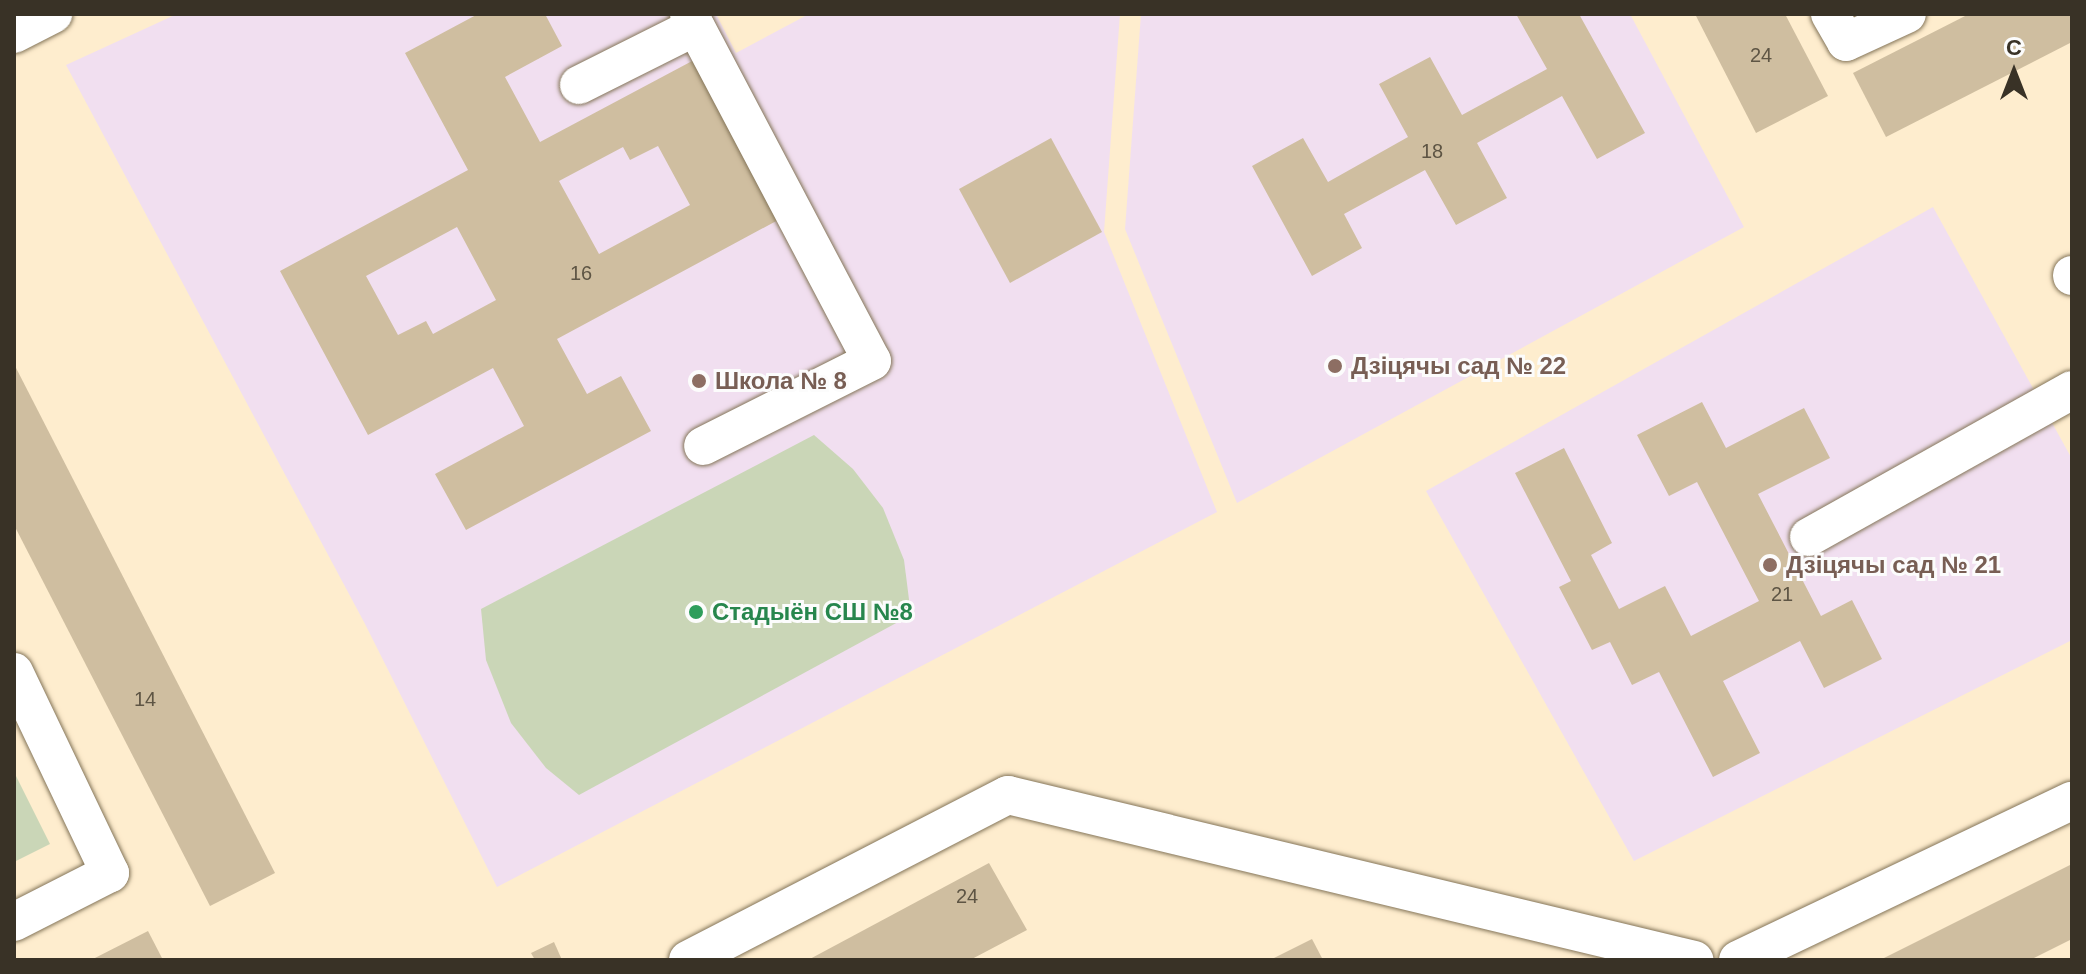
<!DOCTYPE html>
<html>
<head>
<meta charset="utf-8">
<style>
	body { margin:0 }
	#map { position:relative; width:2086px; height:974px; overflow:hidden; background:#feedce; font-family:Arial,sans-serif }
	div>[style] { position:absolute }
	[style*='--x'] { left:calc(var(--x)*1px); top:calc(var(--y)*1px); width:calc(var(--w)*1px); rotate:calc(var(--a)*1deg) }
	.education>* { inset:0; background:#f1dff0 }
	.green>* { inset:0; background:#cad6b7 }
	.building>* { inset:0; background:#cfbea0 }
	.roads { filter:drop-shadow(0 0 2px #847559) drop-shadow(0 0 2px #847559) }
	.minor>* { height:38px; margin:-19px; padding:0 19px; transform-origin:19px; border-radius:19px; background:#fff }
	.dots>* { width:22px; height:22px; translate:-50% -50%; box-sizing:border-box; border:4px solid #fcfcfc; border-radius:50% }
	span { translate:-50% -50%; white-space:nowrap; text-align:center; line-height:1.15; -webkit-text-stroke:6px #fcfcfc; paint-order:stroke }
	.number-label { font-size:20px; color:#5e5544 }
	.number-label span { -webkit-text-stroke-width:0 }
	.education-label { font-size:24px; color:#785e54; font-weight:700 }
	.left { translate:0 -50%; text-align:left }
	.leisure-label { font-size:24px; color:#27864d; font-weight:700 }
	.frame { position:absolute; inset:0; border:16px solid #393226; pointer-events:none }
	.north { position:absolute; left:1974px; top:32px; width:80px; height:80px; -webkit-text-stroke:6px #fcfcfc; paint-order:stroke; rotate:0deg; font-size:22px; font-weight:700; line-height:32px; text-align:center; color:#393226 }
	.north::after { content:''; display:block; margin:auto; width:28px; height:36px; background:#393226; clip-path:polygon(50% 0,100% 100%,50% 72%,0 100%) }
</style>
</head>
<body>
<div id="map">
	<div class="education">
		<div style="clip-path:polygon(177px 14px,716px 14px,736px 53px,809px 14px,1120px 14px,1104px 232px,1217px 512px,497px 887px,364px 622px,66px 65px)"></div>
		<div style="clip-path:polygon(1141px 14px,1630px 14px,1744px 227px,1237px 503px,1125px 229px)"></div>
		<div style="clip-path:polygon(1933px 207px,2072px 459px,2072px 640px,1634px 861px,1426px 491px)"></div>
	</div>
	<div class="green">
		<div style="clip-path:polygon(814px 435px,853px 469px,883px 508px,904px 560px,911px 615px,579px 795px,546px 768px,511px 723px,486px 660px,481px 609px)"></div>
		<div style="clip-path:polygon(14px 772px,50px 844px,14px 862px)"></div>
	</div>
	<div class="building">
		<div style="clip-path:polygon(evenodd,478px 14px,545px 14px,562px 46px,505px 77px,540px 142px,694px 60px,780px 219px,557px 339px,587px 394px,621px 376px,651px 431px,466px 530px,435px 474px,524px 426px,493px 368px,368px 435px,280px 271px,468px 170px,405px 53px,478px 14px,658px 146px,690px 205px,599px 254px,559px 181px,623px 147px,630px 160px,658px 146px,478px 14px,457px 227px,496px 300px,433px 334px,426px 321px,398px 335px,366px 276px,457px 227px)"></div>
		<div style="clip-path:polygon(1516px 14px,1579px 14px,1645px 133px,1597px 159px,1562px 96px,1477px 143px,1507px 198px,1456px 225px,1425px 170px,1344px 214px,1362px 248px,1312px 276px,1252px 166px,1303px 138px,1328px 182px,1408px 137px,1379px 84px,1430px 57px,1462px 115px,1547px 69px)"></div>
		<div style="clip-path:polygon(1695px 14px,1785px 14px,1828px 96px,1756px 133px)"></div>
		<div style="clip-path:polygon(1969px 14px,2072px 14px,2072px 42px,1886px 137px,1853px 73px)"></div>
		<div style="clip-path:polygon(1051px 138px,1102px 232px,1010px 283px,959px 189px)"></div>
		<div style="clip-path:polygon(14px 364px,275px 873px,210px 906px,14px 525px)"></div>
		<div style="clip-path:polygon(1702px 402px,1726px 448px,1804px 408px,1830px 458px,1758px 494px,1821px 616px,1852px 600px,1882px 659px,1824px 688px,1800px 641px,1723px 681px,1760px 753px,1713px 777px,1659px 672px,1632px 685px,1610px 642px,1592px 650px,1559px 587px,1571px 581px,1515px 473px,1564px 448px,1612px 543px,1591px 555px,1619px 609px,1665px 586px,1691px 636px,1759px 601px,1697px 482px,1669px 496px,1637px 435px)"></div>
		<div style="clip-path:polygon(989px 863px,1027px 930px,970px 960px,808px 960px)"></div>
		<div style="clip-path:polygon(2072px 864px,2072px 939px,2030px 960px,1880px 960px)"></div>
		<div style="clip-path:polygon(148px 931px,163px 960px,91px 960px)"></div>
		<div style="clip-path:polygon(1312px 939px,1323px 960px,1270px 960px)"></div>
		<div style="clip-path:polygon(554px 942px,562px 960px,535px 960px,531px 953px)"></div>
	</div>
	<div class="roads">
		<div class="minor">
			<div style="--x:689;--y:14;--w:392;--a:62.2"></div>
			<div style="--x:872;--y:361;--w:189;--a:153.3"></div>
			<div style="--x:1830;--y:14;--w:32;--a:60"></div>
			<div style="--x:1846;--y:42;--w:67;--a:-24.7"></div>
			<div style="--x:14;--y:34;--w:44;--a:-27.1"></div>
			<div style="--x:579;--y:85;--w:130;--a:-26.6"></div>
			<div style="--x:2072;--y:275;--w:1;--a:90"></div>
			<div style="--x:1809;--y:537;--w:301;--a:-29.2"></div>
			<div style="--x:14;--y:672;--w:223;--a:64.5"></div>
			<div style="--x:110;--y:873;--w:108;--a:153"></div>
			<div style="--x:688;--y:960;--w:360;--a:-27.3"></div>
			<div style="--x:1008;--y:795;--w:706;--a:13.52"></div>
			<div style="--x:1738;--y:960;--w:370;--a:-25.5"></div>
		</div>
	</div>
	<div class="dots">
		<div style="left:1335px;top:366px;background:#8d6e63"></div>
		<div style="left:699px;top:381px;background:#8d6e63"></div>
		<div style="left:1770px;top:565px;background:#8d6e63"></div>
		<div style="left:696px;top:612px;background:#2e9e5b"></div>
	</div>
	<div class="number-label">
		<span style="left:1761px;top:55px">24</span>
		<span style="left:1432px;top:151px">18</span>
		<span style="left:581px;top:273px">16</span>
		<span style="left:1782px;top:594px">21</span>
		<span style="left:145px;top:699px">14</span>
		<span style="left:967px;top:896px">24</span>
	</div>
	<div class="education-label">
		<span class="left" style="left:1351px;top:366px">Дзіцячы сад № 22</span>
		<span class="left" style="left:715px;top:381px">Школа № 8</span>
		<span class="left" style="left:1786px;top:565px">Дзіцячы сад № 21</span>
	</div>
	<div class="leisure-label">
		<span class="left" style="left:712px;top:612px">Стадыён СШ №8</span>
	</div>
	<div class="frame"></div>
	<div class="north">С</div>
</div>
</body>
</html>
